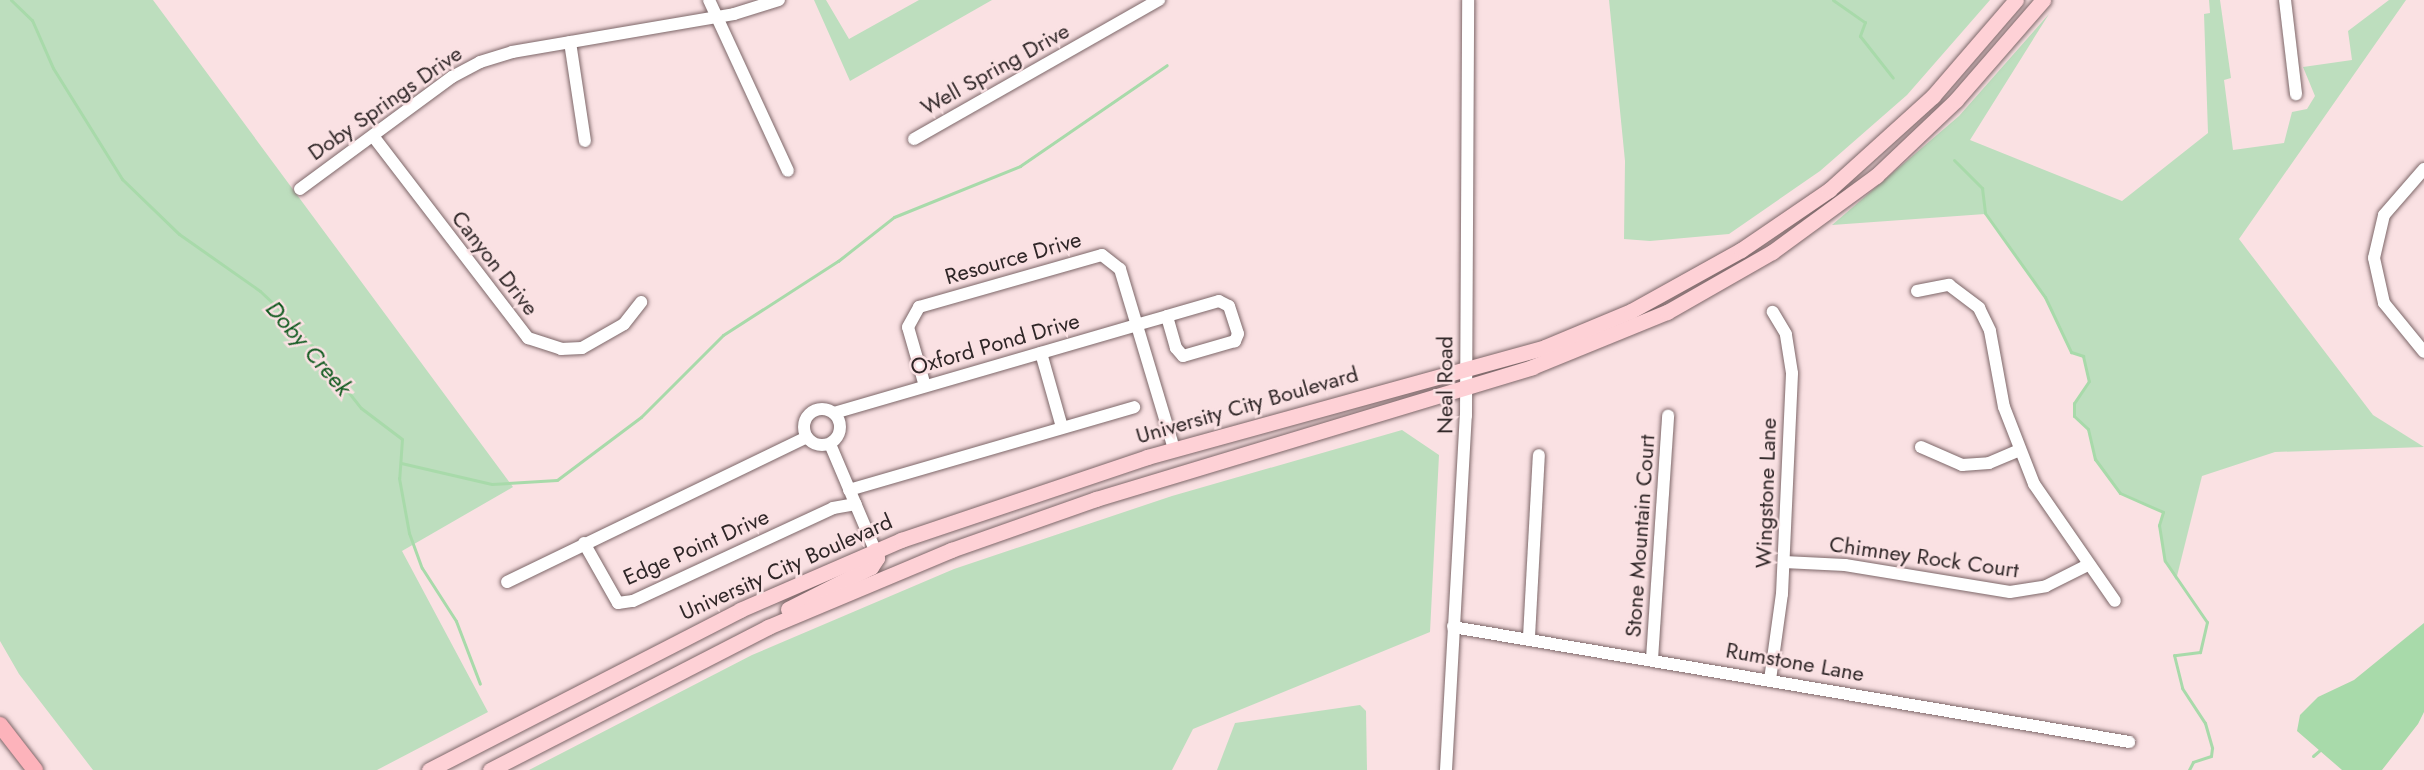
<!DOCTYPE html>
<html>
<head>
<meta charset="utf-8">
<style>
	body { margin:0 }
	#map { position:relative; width:2424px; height:770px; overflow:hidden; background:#fae1e3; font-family:Jost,sans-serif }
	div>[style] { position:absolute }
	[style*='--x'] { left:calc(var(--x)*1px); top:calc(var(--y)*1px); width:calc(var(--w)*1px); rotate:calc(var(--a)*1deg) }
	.green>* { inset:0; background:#bddebe }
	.water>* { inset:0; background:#a8daaa }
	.stream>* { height:3px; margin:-1.5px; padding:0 1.5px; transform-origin:1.5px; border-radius:1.5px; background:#a8daaa }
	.roads { filter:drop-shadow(0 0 2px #7d6769) drop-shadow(0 0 2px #7d6769) }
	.minor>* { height:12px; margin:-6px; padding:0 6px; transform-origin:6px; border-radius:6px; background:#fff }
	.minor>.ring { margin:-6px; padding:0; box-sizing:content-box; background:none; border:12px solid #fff; border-radius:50% }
	.major>* { height:15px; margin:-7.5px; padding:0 7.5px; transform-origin:7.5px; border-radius:7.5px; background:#fed1d6 }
	.highway>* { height:16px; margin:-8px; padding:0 8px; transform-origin:8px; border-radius:8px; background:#fdb3bb }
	span { translate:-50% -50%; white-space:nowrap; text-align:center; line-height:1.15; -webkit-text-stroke:5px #fae1e3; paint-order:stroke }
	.street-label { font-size:22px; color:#2f2627 }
	.water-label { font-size:24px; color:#125b20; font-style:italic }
</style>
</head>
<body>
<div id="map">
	<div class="green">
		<div style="clip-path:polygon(0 0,153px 0,513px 487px,402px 551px,488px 712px,377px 770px,93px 770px,19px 674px,0 641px)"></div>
		<div style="clip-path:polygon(814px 0,826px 0,849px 39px,919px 0,992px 0,850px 81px)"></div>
		<div style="clip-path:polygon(1609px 0,1990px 0,1907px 95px,1820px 171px,1729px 234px,1650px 241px,1624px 239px,1625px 161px)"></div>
		<div style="clip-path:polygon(2209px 0,2220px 0,2231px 78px,2224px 80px,2233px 150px,2284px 143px,2292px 112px,2307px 109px,2315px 96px,2303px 67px,2352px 60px,2348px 31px,2389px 0,2406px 0,2239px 239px,2373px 415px,2424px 447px,2275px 452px,2202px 476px,2176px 580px,2165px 561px,2159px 525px,2163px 512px,2120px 493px,2095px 459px,2088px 429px,2074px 416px,2074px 403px,2089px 381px,2083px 356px,2071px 352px,2045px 297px,1985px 214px,1832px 225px,1959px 116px,2049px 14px,1970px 140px,2122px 201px,2208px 133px,2204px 14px,2210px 13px)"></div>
		<div style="clip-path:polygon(1402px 430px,1439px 455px,1430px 632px,1193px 729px,1172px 770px,529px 770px,752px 655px,954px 569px,1172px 496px)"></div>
		<div style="clip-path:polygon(1360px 705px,1366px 711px,1367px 770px,1217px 770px,1235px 723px)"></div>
	</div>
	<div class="water">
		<div style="clip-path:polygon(2424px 623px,2424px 712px,2418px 724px,2382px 770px,2342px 770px,2297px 731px,2300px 715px,2318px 697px,2354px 680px)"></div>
	</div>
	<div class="stream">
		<div style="--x:11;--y:0;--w:29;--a:44"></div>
		<div style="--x:32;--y:20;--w:52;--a:66.4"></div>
		<div style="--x:53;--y:68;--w:131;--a:58.1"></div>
		<div style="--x:122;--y:179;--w:79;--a:44"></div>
		<div style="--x:179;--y:234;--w:99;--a:35.1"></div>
		<div style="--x:260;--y:291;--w:47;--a:43.3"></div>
		<div style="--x:294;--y:323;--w:108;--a:51.8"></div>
		<div style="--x:361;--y:408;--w:51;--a:37.1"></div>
		<div style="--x:402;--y:439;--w:39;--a:94"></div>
		<div style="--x:399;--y:478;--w:56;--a:79.7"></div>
		<div style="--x:409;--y:533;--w:37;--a:70"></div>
		<div style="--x:422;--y:568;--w:63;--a:57.3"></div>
		<div style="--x:456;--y:621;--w:67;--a:69.1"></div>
		<div style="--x:1833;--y:0;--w:39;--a:35"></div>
		<div style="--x:1865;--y:22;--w:15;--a:110"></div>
		<div style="--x:1860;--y:36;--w:53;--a:51.8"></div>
		<div style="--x:1954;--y:160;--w:40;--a:45"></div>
		<div style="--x:1982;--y:188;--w:25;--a:83"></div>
		<div style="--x:1985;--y:213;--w:103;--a:54.5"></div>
		<div style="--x:2045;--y:297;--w:61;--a:64.7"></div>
		<div style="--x:2071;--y:352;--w:13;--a:18"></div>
		<div style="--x:2083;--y:356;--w:26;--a:77"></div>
		<div style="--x:2089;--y:381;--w:27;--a:124"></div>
		<div style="--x:2074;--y:403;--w:13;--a:90"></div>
		<div style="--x:2074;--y:416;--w:19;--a:43"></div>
		<div style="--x:2088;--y:429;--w:31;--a:77"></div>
		<div style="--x:2095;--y:459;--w:42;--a:53.7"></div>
		<div style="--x:2120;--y:493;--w:47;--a:23.8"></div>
		<div style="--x:2163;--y:512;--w:14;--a:107"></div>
		<div style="--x:2159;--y:525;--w:36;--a:81"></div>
		<div style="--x:2165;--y:561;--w:74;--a:55.5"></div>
		<div style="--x:2207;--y:622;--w:31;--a:103"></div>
		<div style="--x:2200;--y:652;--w:26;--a:173"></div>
		<div style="--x:2174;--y:655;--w:34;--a:76"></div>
		<div style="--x:2182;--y:688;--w:42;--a:56.7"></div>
		<div style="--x:2205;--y:723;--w:26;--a:74"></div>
		<div style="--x:2212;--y:748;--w:8;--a:97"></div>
		<div style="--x:2211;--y:756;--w:19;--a:162"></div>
		<div style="--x:2193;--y:762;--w:9;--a:117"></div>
		<div style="--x:401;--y:463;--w:93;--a:13"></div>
		<div style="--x:492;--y:484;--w:65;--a:-3.5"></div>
		<div style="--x:557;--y:480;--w:105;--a:-36.9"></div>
		<div style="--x:641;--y:417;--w:116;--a:-45"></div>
		<div style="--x:723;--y:335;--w:137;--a:-32.8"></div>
		<div style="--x:838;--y:261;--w:71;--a:-38.2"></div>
		<div style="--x:894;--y:217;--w:136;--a:-22"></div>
		<div style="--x:1020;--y:166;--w:178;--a:-34.5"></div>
		<div style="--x:2313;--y:756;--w:9;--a:-41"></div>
	</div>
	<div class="roads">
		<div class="minor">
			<div style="--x:709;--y:0;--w:188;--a:65.2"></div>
			<div style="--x:2285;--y:0;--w:95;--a:83.3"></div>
			<div style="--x:570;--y:42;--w:100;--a:81.4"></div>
			<div style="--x:373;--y:136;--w:255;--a:52.5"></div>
			<div style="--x:528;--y:338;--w:35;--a:18"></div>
			<div style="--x:561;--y:349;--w:21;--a:-3"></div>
			<div style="--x:582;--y:348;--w:48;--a:-29.7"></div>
			<div style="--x:624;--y:324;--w:28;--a:-52"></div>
			<div style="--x:914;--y:139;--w:282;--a:-29.6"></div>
			<div style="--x:2424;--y:169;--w:61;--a:131"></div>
			<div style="--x:2384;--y:215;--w:44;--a:103.1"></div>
			<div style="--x:2374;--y:258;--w:46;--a:77.5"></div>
			<div style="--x:2384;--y:303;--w:63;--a:50.8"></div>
			<div style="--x:300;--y:189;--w:189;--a:-36.4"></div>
			<div style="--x:452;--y:77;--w:32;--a:-28"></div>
			<div style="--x:480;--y:62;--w:34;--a:-17"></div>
			<div style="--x:512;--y:52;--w:225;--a:-9.7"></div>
			<div style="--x:734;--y:14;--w:47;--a:-17.3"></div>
			<div style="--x:1917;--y:291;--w:33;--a:-11"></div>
			<div style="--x:1949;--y:285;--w:38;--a:37"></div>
			<div style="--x:1979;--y:308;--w:25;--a:64"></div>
			<div style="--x:1990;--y:331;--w:77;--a:79.6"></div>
			<div style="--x:2004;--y:407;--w:83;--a:68.7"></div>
			<div style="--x:2034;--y:484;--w:142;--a:55.3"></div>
			<div style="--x:1041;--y:353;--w:77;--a:74.2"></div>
			<div style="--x:925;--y:386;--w:61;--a:-106.1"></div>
			<div style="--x:908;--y:327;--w:23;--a:-61"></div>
			<div style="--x:919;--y:307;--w:190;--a:-15.9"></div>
			<div style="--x:1102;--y:255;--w:23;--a:38"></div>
			<div style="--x:1120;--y:269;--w:188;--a:73.3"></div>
			<div class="ring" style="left:804px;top:409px;width:24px;height:24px"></div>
			<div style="--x:834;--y:413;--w:315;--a:-16.2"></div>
			<div style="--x:1136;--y:325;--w:32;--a:-16"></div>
			<div style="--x:1167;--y:316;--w:54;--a:-16.1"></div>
			<div style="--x:1219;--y:301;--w:11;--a:27"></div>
			<div style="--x:1229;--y:306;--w:29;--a:72"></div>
			<div style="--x:1238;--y:334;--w:8;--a:113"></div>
			<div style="--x:1235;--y:341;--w:54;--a:163.9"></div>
			<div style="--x:1183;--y:356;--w:11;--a:-131"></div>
			<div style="--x:1176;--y:348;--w:33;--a:-106"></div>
			<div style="--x:830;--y:444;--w:115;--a:67"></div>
			<div style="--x:1921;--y:447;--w:45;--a:23.7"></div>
			<div style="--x:1962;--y:465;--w:27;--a:-4"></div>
			<div style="--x:1989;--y:463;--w:33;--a:-23"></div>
			<div style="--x:849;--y:490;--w:297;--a:-16.2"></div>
			<div style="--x:584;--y:543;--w:69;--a:60.5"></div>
			<div style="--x:618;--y:603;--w:15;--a:-8"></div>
			<div style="--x:633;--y:601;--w:221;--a:-24.9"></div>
			<div style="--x:833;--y:508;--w:23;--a:-10"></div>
			<div style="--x:1784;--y:562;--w:61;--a:2.8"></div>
			<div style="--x:1845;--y:565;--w:167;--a:9.3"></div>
			<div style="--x:2010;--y:592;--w:36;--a:-9"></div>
			<div style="--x:2046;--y:586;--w:47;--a:-26.6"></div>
			<div style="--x:507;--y:582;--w:333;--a:-25.8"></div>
			<div style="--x:1453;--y:627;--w:686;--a:9.65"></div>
			<div style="--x:1529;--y:637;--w:182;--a:-86.9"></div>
			<div style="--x:1652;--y:659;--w:244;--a:-86.2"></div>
			<div style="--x:1770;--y:680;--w:87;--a:-82.1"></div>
			<div style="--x:1782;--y:594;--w:221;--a:-87.4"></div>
			<div style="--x:1792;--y:373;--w:39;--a:-99"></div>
			<div style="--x:1786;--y:334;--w:26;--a:-121"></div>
			<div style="--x:1446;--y:770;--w:355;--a:-86.8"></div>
			<div style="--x:1466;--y:416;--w:416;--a:-89.7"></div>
		</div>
		<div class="major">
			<div style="--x:788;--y:609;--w:93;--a:-26.8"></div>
			<div style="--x:871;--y:567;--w:11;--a:-56"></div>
			<div style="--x:877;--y:558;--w:8;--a:-104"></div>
			<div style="--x:429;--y:770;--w:350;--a:-27.2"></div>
			<div style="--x:740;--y:610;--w:176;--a:-23.5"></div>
			<div style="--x:901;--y:540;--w:260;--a:-18.6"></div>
			<div style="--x:1147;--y:457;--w:413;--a:-15.4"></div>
			<div style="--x:1545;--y:347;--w:93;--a:-22.7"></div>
			<div style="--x:1631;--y:311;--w:126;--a:-29"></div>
			<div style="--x:1741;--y:250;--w:107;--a:-34.3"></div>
			<div style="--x:1829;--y:190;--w:140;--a:-42.1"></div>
			<div style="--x:1933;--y:96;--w:127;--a:-49.2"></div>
			<div style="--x:490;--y:770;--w:313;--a:-27.2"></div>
			<div style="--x:768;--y:627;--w:199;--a:-22.8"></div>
			<div style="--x:951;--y:550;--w:154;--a:-19.4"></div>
			<div style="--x:1096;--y:499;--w:456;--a:-16.8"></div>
			<div style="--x:1532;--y:367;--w:146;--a:-22.2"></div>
			<div style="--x:1667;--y:312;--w:121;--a:-29.7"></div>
			<div style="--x:1772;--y:252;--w:129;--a:-36.2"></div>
			<div style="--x:1876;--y:176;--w:110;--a:-43.5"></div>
			<div style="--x:1956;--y:100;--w:133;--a:-49"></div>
		</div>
		<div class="highway">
			<div style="--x:0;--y:725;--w:57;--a:52.1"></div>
		</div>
	</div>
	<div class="street-label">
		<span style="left:995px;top:69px;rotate:-29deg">Well Spring Drive</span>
		<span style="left:385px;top:103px;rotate:-35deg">Doby Springs Drive</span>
		<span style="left:1013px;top:258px;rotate:-16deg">Resource Drive</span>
		<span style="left:495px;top:263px;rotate:52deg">Canyon Drive</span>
		<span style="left:995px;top:344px;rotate:-16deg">Oxford Pond Drive</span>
		<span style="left:1445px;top:385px;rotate:-90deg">Neal Road</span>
		<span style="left:1247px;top:405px;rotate:-16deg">University City Boulevard</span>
		<span style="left:1766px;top:493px;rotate:-88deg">Wingstone Lane</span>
		<span style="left:1640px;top:536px;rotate:-86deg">Stone Mountain Court</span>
		<span style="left:696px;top:547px;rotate:-24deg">Edge Point Drive</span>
		<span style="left:1924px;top:557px;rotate:8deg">Chimney Rock Court</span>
		<span style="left:786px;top:567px;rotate:-24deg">University City Boulevard</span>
		<span style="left:1795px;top:662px;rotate:10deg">Rumstone Lane</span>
	</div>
	<div class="water-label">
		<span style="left:309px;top:348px;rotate:49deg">Doby Creek</span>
	</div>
</div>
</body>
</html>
